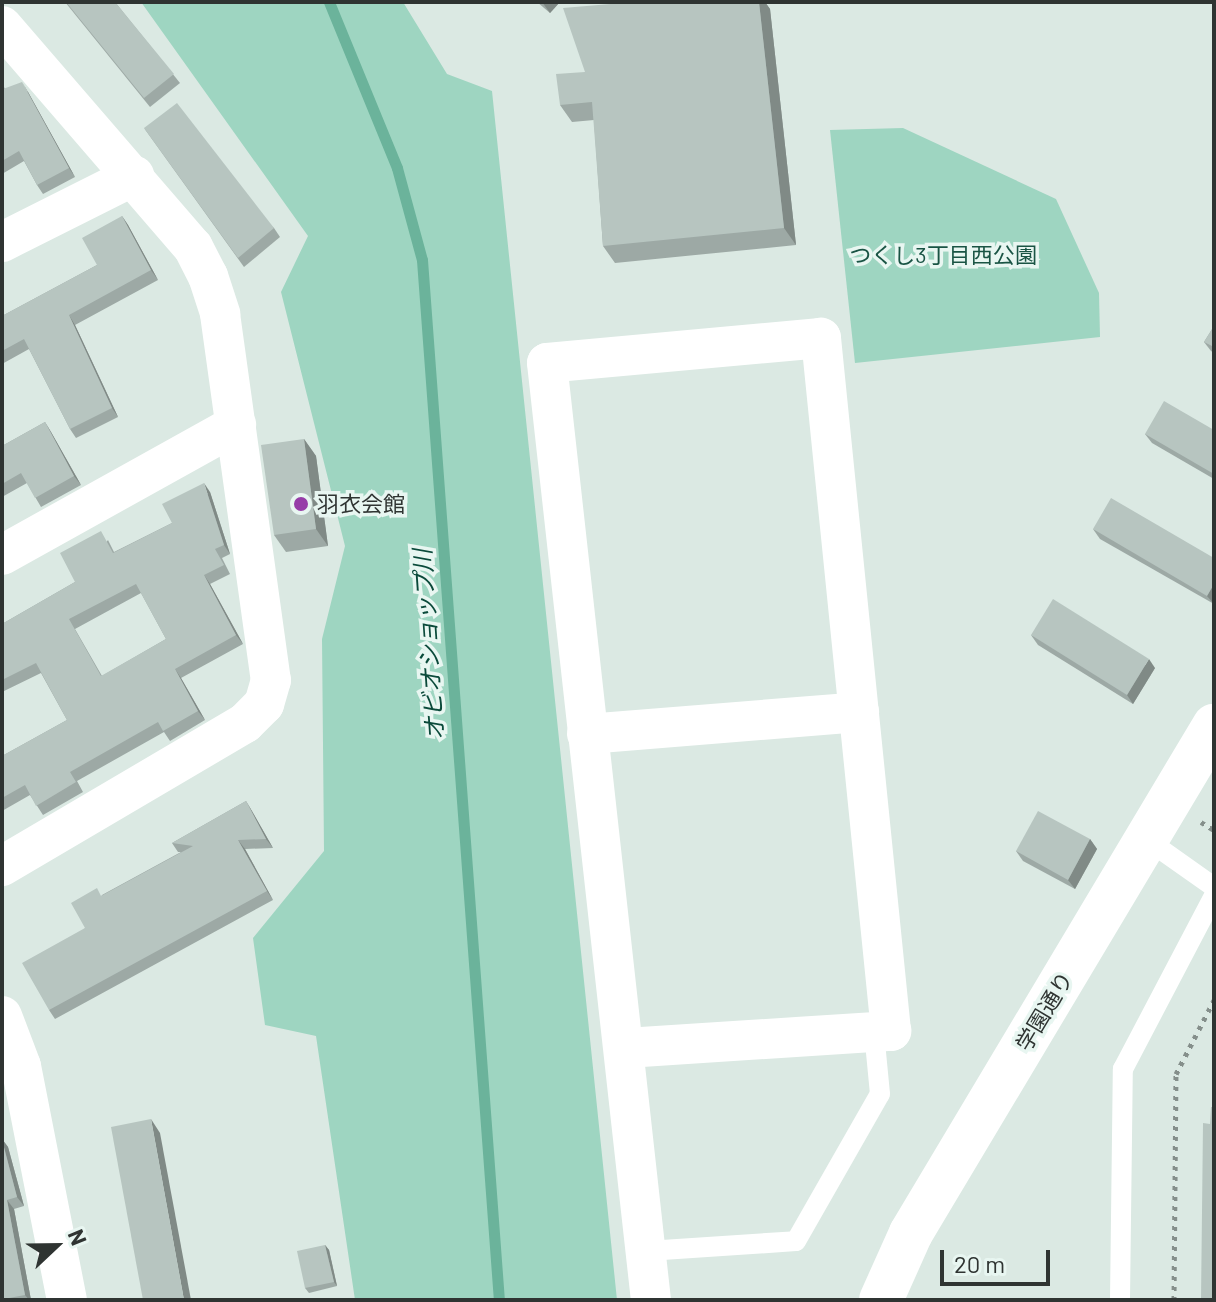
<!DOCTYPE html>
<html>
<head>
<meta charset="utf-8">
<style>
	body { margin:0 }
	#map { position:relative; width:1216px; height:1302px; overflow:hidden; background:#dbe9e3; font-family:Barlow,"Noto Sans JP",sans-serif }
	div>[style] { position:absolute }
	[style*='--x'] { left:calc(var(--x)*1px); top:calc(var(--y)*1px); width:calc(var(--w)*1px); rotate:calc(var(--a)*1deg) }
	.green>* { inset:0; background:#9ed5c1 }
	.stream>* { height:11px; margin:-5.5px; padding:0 5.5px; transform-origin:5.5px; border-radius:5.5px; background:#6bb39b }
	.path>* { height:5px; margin-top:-2.5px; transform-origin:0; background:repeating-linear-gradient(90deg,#858f8b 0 4px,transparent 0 10px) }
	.lane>* { height:20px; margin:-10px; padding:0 10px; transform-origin:10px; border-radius:10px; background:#fff }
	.street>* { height:40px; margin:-20px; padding:0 20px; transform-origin:20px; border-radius:20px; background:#fff }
	.secondary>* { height:44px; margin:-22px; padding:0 22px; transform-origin:22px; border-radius:22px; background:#fff }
	.wall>* { inset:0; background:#9da9a5 }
	.shaded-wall>* { inset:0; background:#808a86 }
	.building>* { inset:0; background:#b7c5c0 }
	.dots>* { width:22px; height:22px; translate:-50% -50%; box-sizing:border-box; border:4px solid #e8f6f1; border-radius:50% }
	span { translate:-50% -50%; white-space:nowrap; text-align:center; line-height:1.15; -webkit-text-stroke:7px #e8f6f1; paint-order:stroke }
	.park-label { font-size:22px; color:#195444 }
	.poi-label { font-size:22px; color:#2f3432 }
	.left { translate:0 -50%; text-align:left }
	.street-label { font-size:22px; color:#2f3432 }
	.water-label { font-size:24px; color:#0a4a3a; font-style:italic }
	.frame { position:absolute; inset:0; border:4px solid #2f3432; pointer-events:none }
	.north { position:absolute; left:16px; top:1206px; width:80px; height:80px; -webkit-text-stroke:6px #e8f6f1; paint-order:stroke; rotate:68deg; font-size:22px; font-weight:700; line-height:32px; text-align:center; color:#2f3432 }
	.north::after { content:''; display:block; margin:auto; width:28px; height:36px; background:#2f3432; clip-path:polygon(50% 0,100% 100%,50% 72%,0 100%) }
	.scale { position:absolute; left:940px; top:1250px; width:110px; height:36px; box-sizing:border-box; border:4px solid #2f3432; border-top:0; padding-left:10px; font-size:24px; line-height:28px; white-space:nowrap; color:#2f3432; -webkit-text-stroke:6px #e8f6f1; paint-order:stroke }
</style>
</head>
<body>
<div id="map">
	<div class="green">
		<div style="clip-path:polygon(141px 2px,403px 2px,447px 74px,492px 91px,617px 1300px,355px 1300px,316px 1036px,265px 1025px,253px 938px,324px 851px,322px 639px,345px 546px,281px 292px,308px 236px)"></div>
		<div style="clip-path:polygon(903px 128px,1056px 199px,1099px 293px,1100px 337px,855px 363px,830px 130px)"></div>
	</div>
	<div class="stream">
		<div style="--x:329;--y:2;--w:179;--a:67.7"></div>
		<div style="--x:397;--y:168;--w:95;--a:74.8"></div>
		<div style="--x:422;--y:260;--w:1043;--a:85.77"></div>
	</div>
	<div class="path">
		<div style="--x:1201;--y:822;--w:15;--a:32"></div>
		<div style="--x:1174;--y:1300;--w:226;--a:-89.5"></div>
		<div style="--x:1176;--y:1074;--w:83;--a:-62.8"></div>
	</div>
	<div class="lane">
		<div style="--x:1146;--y:839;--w:83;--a:35.2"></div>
		<div style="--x:647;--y:1251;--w:149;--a:-3.8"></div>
		<div style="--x:796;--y:1241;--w:169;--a:-60.3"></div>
		<div style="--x:880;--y:1094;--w:62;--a:-95.5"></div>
		<div style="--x:1120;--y:1300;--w:231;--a:-89.3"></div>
		<div style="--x:1123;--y:1069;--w:195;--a:-62.3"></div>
	</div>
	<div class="street">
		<div style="--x:2;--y:26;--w:292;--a:49.2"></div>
		<div style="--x:193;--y:247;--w:33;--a:63"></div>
		<div style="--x:208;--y:276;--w:40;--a:72"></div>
		<div style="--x:220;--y:314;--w:370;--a:82.1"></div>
		<div style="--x:271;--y:680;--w:25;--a:106"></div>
		<div style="--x:264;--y:704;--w:27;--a:135"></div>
		<div style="--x:245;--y:723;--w:282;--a:149.5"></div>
		<div style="--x:2;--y:242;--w:148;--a:-26.6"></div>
		<div style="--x:2;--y:555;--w:268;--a:-29.1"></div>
		<div style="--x:587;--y:734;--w:273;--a:-4.6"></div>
		<div style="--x:2;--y:1016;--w:53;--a:69.2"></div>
		<div style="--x:21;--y:1066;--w:238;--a:78.9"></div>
		<div style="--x:626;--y:1048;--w:266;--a:-3.7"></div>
		<div style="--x:891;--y:1031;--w:697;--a:-95.77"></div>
		<div style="--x:821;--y:338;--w:275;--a:174.8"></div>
		<div style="--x:547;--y:363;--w:943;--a:83.67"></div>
	</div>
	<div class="secondary">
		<div style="--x:881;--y:1300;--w:73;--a:-65.9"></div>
		<div style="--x:911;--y:1233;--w:591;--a:-59.14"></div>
	</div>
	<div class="wall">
		<div style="clip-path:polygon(65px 2px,115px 2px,180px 83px,150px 107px)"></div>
		<div style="clip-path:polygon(537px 2px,560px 2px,550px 13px)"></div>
		<div style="clip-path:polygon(634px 2px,765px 2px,770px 9px,796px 245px,615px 263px,603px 246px,594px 120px,572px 122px,560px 105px,585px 72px)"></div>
		<div style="clip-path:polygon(2px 83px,5px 89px,28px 92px,75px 177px,43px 194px,37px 185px,24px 161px,2px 174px)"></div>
		<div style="clip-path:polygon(144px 128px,274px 228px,280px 237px,244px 267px)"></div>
		<div style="clip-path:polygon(122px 216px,128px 225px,158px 280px,75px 325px,118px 417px,76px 438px,70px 429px,29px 349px,2px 364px,2px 316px,97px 265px)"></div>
		<div style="clip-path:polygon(1214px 326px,1214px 353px,1211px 351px,1204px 342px)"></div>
		<div style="clip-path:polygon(45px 422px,51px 432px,81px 485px,41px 507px,27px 483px,2px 497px,2px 446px)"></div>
		<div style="clip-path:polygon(1214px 430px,1214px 479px,1152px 443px,1145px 434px)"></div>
		<div style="clip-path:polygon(304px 439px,316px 456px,328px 546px,286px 552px,274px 535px)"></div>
		<div style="clip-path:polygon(evenodd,210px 492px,230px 554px,222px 558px,230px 574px,210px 584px,243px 644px,181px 678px,205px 720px,170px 741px,164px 732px,77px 781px,83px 792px,43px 815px,30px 795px,2px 811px,2px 756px,67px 720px,41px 673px,2px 692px,2px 624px,75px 582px,108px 540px,114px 552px,172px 523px,210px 492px,141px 593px,166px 639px,102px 676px,75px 629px,141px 593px)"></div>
		<div style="clip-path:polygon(1093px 529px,1214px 558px,1214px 604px,1100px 539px)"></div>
		<div style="clip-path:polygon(1031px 635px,1155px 668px,1133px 704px,1038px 645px)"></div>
		<div style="clip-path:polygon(246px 801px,273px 848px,245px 849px,273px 900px,55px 1019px,49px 1010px,85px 928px,102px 895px,181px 852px,178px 852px,172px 843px)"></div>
		<div style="clip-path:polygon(1090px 839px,1097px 849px,1075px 889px,1023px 861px,1016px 851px)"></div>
		<div style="clip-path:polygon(2px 1139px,8px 1147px,24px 1206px,14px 1209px,31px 1300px,2px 1300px)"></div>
		<div style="clip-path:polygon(325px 1245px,329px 1250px,337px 1286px,309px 1293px,305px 1288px)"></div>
	</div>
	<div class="shaded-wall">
		<div style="clip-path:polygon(542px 2px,560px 2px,550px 13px)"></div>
		<div style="clip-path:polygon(759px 2px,765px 2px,770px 9px,796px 245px,784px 228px)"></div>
		<div style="clip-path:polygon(22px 82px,28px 92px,75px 177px,69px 168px)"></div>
		<div style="clip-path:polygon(122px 216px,128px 225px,158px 280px,151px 270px)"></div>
		<div style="clip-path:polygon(69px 315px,75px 325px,118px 417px,112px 408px)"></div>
		<div style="clip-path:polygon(45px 422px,51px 432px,81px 485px,74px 476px)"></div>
		<div style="clip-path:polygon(304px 439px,316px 456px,328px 546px,316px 529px)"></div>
		<div style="clip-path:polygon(204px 483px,210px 492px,230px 554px,224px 545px)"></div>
		<div style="clip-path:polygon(204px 575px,210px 584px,243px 644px,236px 635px)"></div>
		<div style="clip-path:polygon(1214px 584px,1214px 604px,1207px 596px)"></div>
		<div style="clip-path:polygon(1149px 659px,1155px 668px,1133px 704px,1127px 695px)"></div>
		<div style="clip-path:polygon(175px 669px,181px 678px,205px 720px,198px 711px)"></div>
		<div style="clip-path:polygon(246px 801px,252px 811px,273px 848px,266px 839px)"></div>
		<div style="clip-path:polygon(1090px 839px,1097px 849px,1075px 889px,1068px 880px)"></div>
		<div style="clip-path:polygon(238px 840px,245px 849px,273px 900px,267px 891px)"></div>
		<div style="clip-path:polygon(151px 1119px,160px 1133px,191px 1300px,184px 1300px)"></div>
		<div style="clip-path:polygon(2px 1139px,8px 1147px,24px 1206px,17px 1197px)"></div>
		<div style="clip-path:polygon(7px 1200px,14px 1209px,31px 1300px,29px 1300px,25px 1295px)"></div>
		<div style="clip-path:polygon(325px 1245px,329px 1250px,337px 1286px,334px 1282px)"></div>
	</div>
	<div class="building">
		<div style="clip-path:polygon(66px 2px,115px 2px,174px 74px,144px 98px)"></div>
		<div style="clip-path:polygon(634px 2px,759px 2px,784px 228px,603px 246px,592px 102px,560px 105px,556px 74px,585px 72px,563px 8px)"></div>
		<div style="clip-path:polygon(22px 82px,69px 168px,37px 185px,19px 151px,2px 161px,2px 86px,3px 89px)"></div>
		<div style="clip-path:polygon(177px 103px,274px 228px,238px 258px,144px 128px)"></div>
		<div style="clip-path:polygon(122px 216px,151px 270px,69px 315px,112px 408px,70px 429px,24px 339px,2px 351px,2px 316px,97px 265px,82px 238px)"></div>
		<div style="clip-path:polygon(1214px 326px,1214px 347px,1204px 342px)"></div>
		<div style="clip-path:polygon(1164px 401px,1214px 430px,1214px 474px,1145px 434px)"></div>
		<div style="clip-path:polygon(45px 422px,74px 476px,35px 498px,21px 473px,2px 484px,2px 446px)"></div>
		<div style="clip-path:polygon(304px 439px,316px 529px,274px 535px,261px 445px)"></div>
		<div style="clip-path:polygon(evenodd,204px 483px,224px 545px,215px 549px,224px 565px,204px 575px,236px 635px,175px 669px,198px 711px,163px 731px,158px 722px,70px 772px,76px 782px,36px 806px,25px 785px,2px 798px,2px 756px,67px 720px,36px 663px,2px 680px,2px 624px,75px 582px,60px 553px,101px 531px,113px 553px,172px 523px,162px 504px,204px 483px,136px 584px,166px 639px,101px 676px,69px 619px,136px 584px)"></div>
		<div style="clip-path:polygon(1111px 498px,1214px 558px,1214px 584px,1207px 596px,1093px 529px)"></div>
		<div style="clip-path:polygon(1053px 599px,1149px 659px,1127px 695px,1031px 635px)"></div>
		<div style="clip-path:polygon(246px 801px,266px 839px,238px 840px,267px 891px,49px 1010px,22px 963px,85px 928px,71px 903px,97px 888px,101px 896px,193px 846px,172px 843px)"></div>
		<div style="clip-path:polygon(1038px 811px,1090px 839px,1068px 880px,1016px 851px)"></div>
		<div style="clip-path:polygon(1211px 1107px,1214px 1107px,1214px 1300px,1201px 1300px,1203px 1123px,1210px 1124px)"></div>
		<div style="clip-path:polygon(151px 1119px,184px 1300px,143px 1300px,111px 1127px)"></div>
		<div style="clip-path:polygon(2px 1140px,17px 1197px,7px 1200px,25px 1295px,9px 1298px,9px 1300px,2px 1300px)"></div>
		<div style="clip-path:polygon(325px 1245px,334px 1282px,305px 1288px,297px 1251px)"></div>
	</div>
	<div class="dots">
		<div style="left:301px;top:504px;background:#963da8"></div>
	</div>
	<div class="park-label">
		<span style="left:943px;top:255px">つくし3丁目西公園</span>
	</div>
	<div class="poi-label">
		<span class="left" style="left:317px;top:504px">羽衣会館</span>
	</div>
	<div class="street-label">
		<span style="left:1044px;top:1011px;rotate:-59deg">学園通り</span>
	</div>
	<div class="water-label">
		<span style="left:428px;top:645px;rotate:-94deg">オビオショップ川</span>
	</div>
	<div class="frame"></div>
	<div class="north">N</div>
	<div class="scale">20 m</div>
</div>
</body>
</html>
